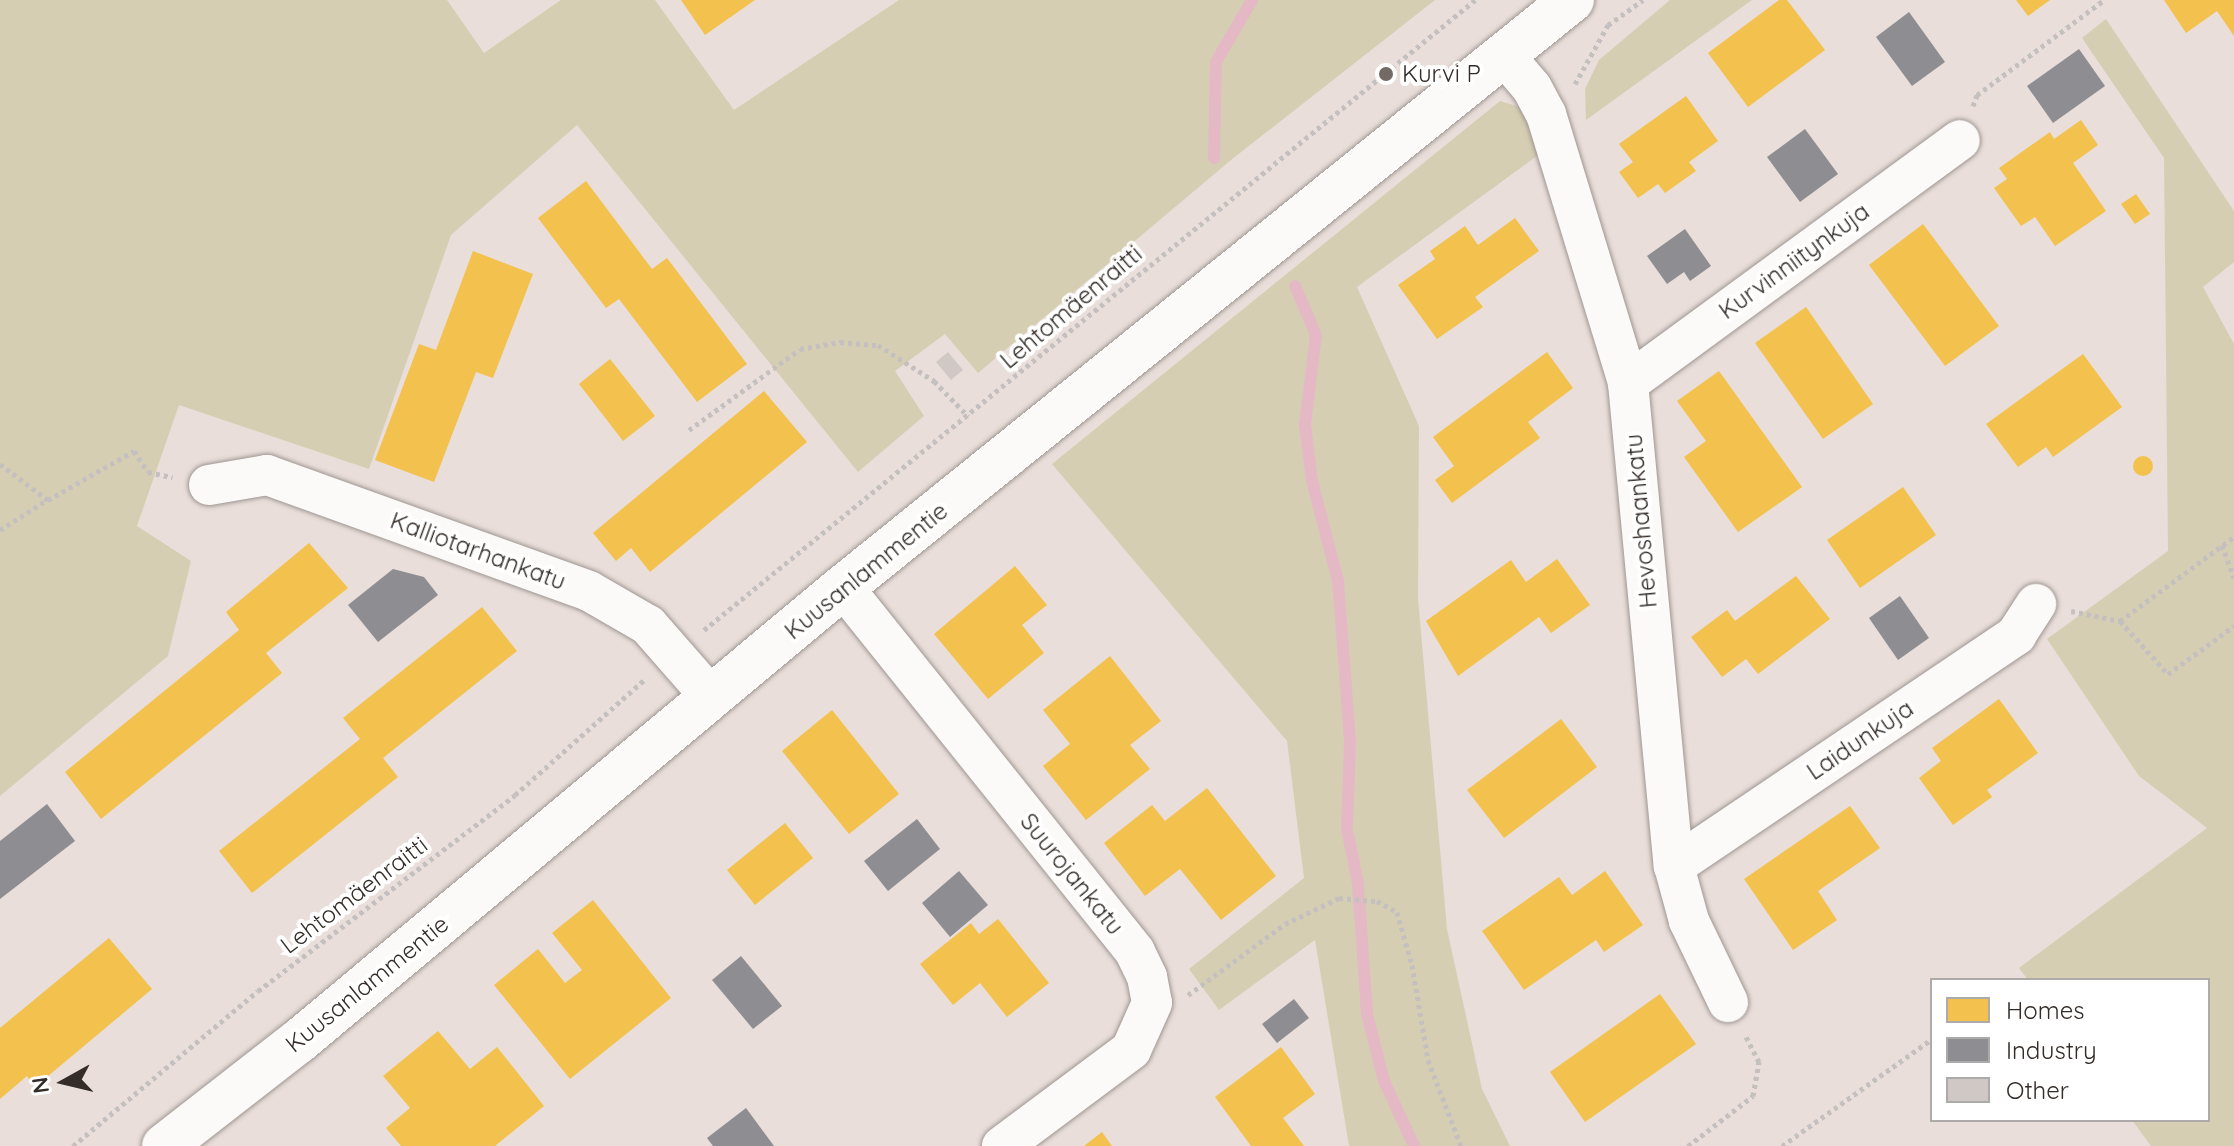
<!DOCTYPE html>
<html>
<head>
<meta charset="utf-8">
<style>
	body { margin:0 }
	#map { position:relative; width:2234px; height:1146px; overflow:hidden; background:#e9ded9; font-family:Quicksand,sans-serif }
	div>[style] { position:absolute }
	[style*='--x'] { left:calc(var(--x)*1px); top:calc(var(--y)*1px); width:calc(var(--w)*1px); rotate:calc(var(--a)*1deg) }
	.green>* { inset:0; background:#d6ceb3 }
	.homes>* { inset:0; background:#f2c14e }
	.round { border-radius:50% }
	.industry>* { inset:0; background:#8d8d92 }
	.stream>* { height:12px; margin:-6px; padding:0 6px; transform-origin:6px; border-radius:6px; background:#e4b9c5 }
	.building>* { inset:0; background:#d0c8c4 }
	.path>* { height:5px; margin-top:-2.5px; transform-origin:0; background:repeating-linear-gradient(90deg,#c3c0bf 0 4px,transparent 0 8px) }
	.roads { filter:drop-shadow(0 0 2px #9e9692) drop-shadow(0 0 2px #9e9692) }
	.minor>* { height:40px; margin:-20px; padding:0 20px; transform-origin:20px; border-radius:20px; background:#fcfaf9 }
	.tertiary>* { height:44px; margin:-22px; padding:0 22px; transform-origin:22px; border-radius:22px; background:#fcfaf9 }
	.dots>* { width:22px; height:22px; translate:-50% -50%; box-sizing:border-box; border:4px solid #fff; border-radius:50% }
	span { translate:-50% -50%; white-space:nowrap; text-align:center; line-height:1.15; -webkit-text-stroke:8px #fff; paint-order:stroke }
	.poi-label { font-size:24px; color:#332c28 }
	.left { translate:0 -50%; text-align:left }
	.street-label { font-size:24px; color:#332c28 }
	.legend { position:absolute; left:1930px; top:978px; width:280px; height:144px; box-sizing:border-box; background:#fff; border:2px solid #adaba9; margin:0; padding:10px 14px; list-style:none; font-size:24px; color:#332c28 }
	.legend li { display:flex; align-items:center; gap:16px; height:40px }
	.legend b { width:40px; border:2px solid #adaba9 }
	.north { position:absolute; left:24px; top:1042px; width:80px; height:80px; -webkit-text-stroke:6px #fff; paint-order:stroke; rotate:262deg; font-size:22px; font-weight:700; line-height:32px; text-align:center; color:#332c28 }
	.north::after { content:''; display:block; margin:auto; width:28px; height:36px; background:#332c28; clip-path:polygon(50% 0,100% 100%,50% 72%,0 100%) }
</style>
</head>
<body>
<div id="map">
	<div class="green">
		<div style="clip-path:polygon(0 0,447px 0,484px 53px,561px 0,655px 0,734px 110px,899px 0,1435px 0,1231px 160px,978px 373px,945px 334px,895px 371px,924px 416px,858px 472px,577px 125px,451px 235px,369px 469px,179px 405px,137px 526px,191px 561px,168px 656px,0 796px)"></div>
		<div style="clip-path:polygon(1670px 0,1752px 0,1586px 120px,1585px 89px,1599px 60px)"></div>
		<div style="clip-path:polygon(2106px 19px,2234px 211px,2234px 262px,2203px 287px,2234px 344px,2234px 1146px,2151px 1146px,2132px 1120px,2208px 1120px,2208px 980px,2028px 980px,2019px 968px,2207px 828px,2139px 776px,2047px 639px,2168px 551px,2164px 158px,2082px 38px)"></div>
		<div style="clip-path:polygon(1500px 101px,1523px 108px,1541px 153px,1357px 287px,1419px 426px,1418px 598px,1447px 929px,1482px 1089px,1510px 1146px,1349px 1146px,1315px 940px,1219px 1010px,1189px 969px,1304px 878px,1287px 741px,1052px 464px)"></div>
	</div>
	<div class="homes">
		<div style="clip-path:polygon(681px 0,755px 0,705px 35px)"></div>
		<div style="clip-path:polygon(1779px 0,1787px 0,1825px 50px,1748px 107px,1708px 53px)"></div>
		<div style="clip-path:polygon(2016px 0,2050px 0,2028px 16px)"></div>
		<div style="clip-path:polygon(2164px 0,2234px 0,2234px 36px,2217px 11px,2186px 33px)"></div>
		<div style="clip-path:polygon(1686px 96px,1718px 141px,1689px 162px,1696px 171px,1665px 193px,1658px 184px,1638px 198px,1619px 172px,1633px 162px,1619px 144px)"></div>
		<div style="clip-path:polygon(2081px 120px,2098px 145px,2073px 163px,2106px 211px,2055px 246px,2035px 217px,2021px 226px,1994px 188px,2007px 179px,1999px 168px,2050px 132px,2054px 139px)"></div>
		<div style="clip-path:polygon(586px 181px,652px 269px,667px 258px,747px 364px,697px 402px,619px 299px,606px 308px,538px 218px)"></div>
		<div style="clip-path:polygon(2136px 194px,2150px 214px,2135px 224px,2121px 204px)"></div>
		<div style="clip-path:polygon(1515px 218px,1539px 251px,1475px 297px,1483px 307px,1437px 339px,1398px 285px,1435px 259px,1430px 251px,1465px 226px,1478px 245px)"></div>
		<div style="clip-path:polygon(1923px 224px,1999px 326px,1945px 366px,1869px 265px)"></div>
		<div style="clip-path:polygon(473px 251px,533px 274px,493px 378px,476px 372px,434px 482px,375px 460px,419px 344px,436px 350px)"></div>
		<div style="clip-path:polygon(1806px 307px,1873px 404px,1823px 439px,1755px 343px)"></div>
		<div style="clip-path:polygon(1547px 352px,1573px 388px,1528px 422px,1540px 438px,1452px 503px,1435px 480px,1454px 466px,1433px 437px)"></div>
		<div style="clip-path:polygon(2083px 354px,2122px 407px,2053px 457px,2046px 447px,2018px 467px,1986px 424px)"></div>
		<div style="clip-path:polygon(610px 359px,655px 416px,623px 441px,579px 384px)"></div>
		<div style="clip-path:polygon(1719px 371px,1802px 487px,1738px 532px,1684px 457px,1706px 441px,1677px 401px)"></div>
		<div style="clip-path:polygon(764px 391px,807px 442px,650px 572px,631px 548px,616px 561px,593px 533px)"></div>
		<div class="round" style="left:2133px;top:456px;width:20px;height:20px"></div>
		<div style="clip-path:polygon(1903px 487px,1936px 535px,1860px 588px,1827px 540px)"></div>
		<div style="clip-path:polygon(309px 543px,348px 588px,266px 653px,282px 673px,101px 819px,65px 772px,239px 630px,226px 612px)"></div>
		<div style="clip-path:polygon(1557px 559px,1590px 605px,1551px 633px,1539px 617px,1458px 676px,1426px 621px,1511px 560px,1526px 582px)"></div>
		<div style="clip-path:polygon(1015px 566px,1047px 605px,1022px 625px,1044px 653px,988px 699px,934px 634px)"></div>
		<div style="clip-path:polygon(1796px 576px,1830px 619px,1758px 674px,1746px 659px,1722px 677px,1691px 637px,1727px 610px,1735px 621px)"></div>
		<div style="clip-path:polygon(482px 607px,517px 651px,383px 758px,398px 777px,252px 893px,219px 851px,360px 739px,343px 718px)"></div>
		<div style="clip-path:polygon(1110px 656px,1161px 721px,1130px 745px,1150px 769px,1086px 820px,1043px 766px,1070px 744px,1043px 710px)"></div>
		<div style="clip-path:polygon(1999px 699px,2038px 753px,1987px 790px,1992px 797px,1953px 825px,1919px 778px,1941px 761px,1932px 748px)"></div>
		<div style="clip-path:polygon(832px 710px,899px 794px,849px 834px,782px 751px)"></div>
		<div style="clip-path:polygon(1561px 719px,1597px 767px,1504px 838px,1467px 790px)"></div>
		<div style="clip-path:polygon(1207px 788px,1276px 876px,1221px 920px,1180px 869px,1145px 896px,1104px 843px,1152px 805px,1165px 821px)"></div>
		<div style="clip-path:polygon(1850px 806px,1880px 848px,1818px 891px,1837px 920px,1793px 950px,1744px 879px)"></div>
		<div style="clip-path:polygon(785px 823px,813px 858px,755px 905px,727px 870px)"></div>
		<div style="clip-path:polygon(1605px 871px,1643px 925px,1604px 952px,1596px 940px,1524px 990px,1482px 931px,1559px 877px,1572px 895px)"></div>
		<div style="clip-path:polygon(593px 900px,671px 998px,570px 1079px,494px 985px,538px 949px,565px 983px,582px 970px,552px 933px)"></div>
		<div style="clip-path:polygon(998px 919px,1049px 983px,1007px 1017px,980px 983px,953px 1005px,920px 964px,971px 923px,979px 934px)"></div>
		<div style="clip-path:polygon(109px 938px,152px 989px,35px 1087px,27px 1076px,0 1099px,0 1028px)"></div>
		<div style="clip-path:polygon(1660px 994px,1696px 1044px,1585px 1122px,1550px 1072px)"></div>
		<div style="clip-path:polygon(438px 1031px,470px 1069px,497px 1047px,544px 1106px,495px 1146px,401px 1146px,386px 1128px,410px 1108px,383px 1076px)"></div>
		<div style="clip-path:polygon(1281px 1047px,1315px 1094px,1283px 1118px,1304px 1146px,1251px 1146px,1215px 1097px)"></div>
		<div style="clip-path:polygon(1102px 1132px,1112px 1146px,1084px 1146px)"></div>
	</div>
	<div class="industry">
		<div style="clip-path:polygon(1909px 12px,1945px 62px,1912px 86px,1876px 37px)"></div>
		<div style="clip-path:polygon(2079px 49px,2105px 86px,2053px 123px,2027px 86px)"></div>
		<div style="clip-path:polygon(1805px 129px,1838px 174px,1800px 202px,1767px 157px)"></div>
		<div style="clip-path:polygon(1685px 229px,1711px 266px,1690px 281px,1684px 272px,1667px 284px,1647px 256px)"></div>
		<div style="clip-path:polygon(393px 569px,424px 577px,438px 595px,378px 642px,348px 605px)"></div>
		<div style="clip-path:polygon(1900px 596px,1929px 638px,1898px 660px,1869px 618px)"></div>
		<div style="clip-path:polygon(47px 804px,75px 841px,0 899px,0 841px)"></div>
		<div style="clip-path:polygon(917px 819px,940px 849px,888px 891px,864px 861px)"></div>
		<div style="clip-path:polygon(959px 871px,988px 905px,950px 937px,922px 903px)"></div>
		<div style="clip-path:polygon(741px 956px,782px 1006px,753px 1029px,712px 980px)"></div>
		<div style="clip-path:polygon(1294px 999px,1309px 1018px,1277px 1043px,1262px 1024px)"></div>
		<div style="clip-path:polygon(746px 1108px,774px 1146px,713px 1146px,707px 1138px)"></div>
	</div>
	<div class="stream">
		<div style="--x:1214;--y:158;--w:96;--a:-88.8"></div>
		<div style="--x:1216;--y:62;--w:72;--a:-59.9"></div>
		<div style="--x:1295;--y:286;--w:53;--a:66.8"></div>
		<div style="--x:1316;--y:335;--w:91;--a:97"></div>
		<div style="--x:1305;--y:425;--w:56;--a:82.9"></div>
		<div style="--x:1312;--y:481;--w:103;--a:75.4"></div>
		<div style="--x:1338;--y:581;--w:159;--a:85.7"></div>
		<div style="--x:1350;--y:740;--w:89;--a:91.9"></div>
		<div style="--x:1347;--y:829;--w:56;--a:78.7"></div>
		<div style="--x:1358;--y:884;--w:130;--a:86"></div>
		<div style="--x:1367;--y:1014;--w:69;--a:75.8"></div>
		<div style="--x:1384;--y:1081;--w:72;--a:65.2"></div>
	</div>
	<div class="building">
		<div style="clip-path:polygon(948px 352px,963px 370px,951px 380px,936px 362px)"></div>
	</div>
	<div class="path">
		<div style="--x:1575;--y:84;--w:68;--a:-60.8"></div>
		<div style="--x:1608;--y:25;--w:43;--a:-35.5"></div>
		<div style="--x:1973;--y:106;--w:12;--a:-70"></div>
		<div style="--x:1977;--y:95;--w:159;--a:-36.8"></div>
		<div style="--x:689;--y:430;--w:137;--a:-36.1"></div>
		<div style="--x:800;--y:349;--w:41;--a:-9.9"></div>
		<div style="--x:840;--y:342;--w:38;--a:5"></div>
		<div style="--x:878;--y:345;--w:67;--a:32.7"></div>
		<div style="--x:934;--y:381;--w:49;--a:45.8"></div>
		<div style="--x:0;--y:464;--w:60;--a:36.9"></div>
		<div style="--x:48;--y:500;--w:99;--a:-29.7"></div>
		<div style="--x:134;--y:451;--w:25;--a:56"></div>
		<div style="--x:148;--y:472;--w:25;--a:12"></div>
		<div style="--x:0;--y:530;--w:59;--a:-32.6"></div>
		<div style="--x:2222;--y:545;--w:35;--a:70"></div>
		<div style="--x:2071;--y:611;--w:50;--a:11.5"></div>
		<div style="--x:2120;--y:621;--w:142;--a:-36.4"></div>
		<div style="--x:2120;--y:621;--w:72;--a:47.8"></div>
		<div style="--x:2168;--y:674;--w:82;--a:-36"></div>
		<div style="--x:704;--y:630;--w:996;--a:-39.25"></div>
		<div style="--x:2014;--y:980;--w:1;--a:0"></div>
		<div style="--x:1188;--y:995;--w:120;--a:-36.2"></div>
		<div style="--x:1285;--y:924;--w:60;--a:-25.7"></div>
		<div style="--x:1339;--y:898;--w:38;--a:5"></div>
		<div style="--x:1377;--y:901;--w:23;--a:29"></div>
		<div style="--x:1397;--y:912;--w:55;--a:74.2"></div>
		<div style="--x:1412;--y:965;--w:96;--a:80.4"></div>
		<div style="--x:1428;--y:1060;--w:92;--a:69"></div>
		<div style="--x:73;--y:1146;--w:241;--a:-40"></div>
		<div style="--x:258;--y:991;--w:323;--a:-37.3"></div>
		<div style="--x:515;--y:795;--w:173;--a:-41.7"></div>
		<div style="--x:1688;--y:1146;--w:82;--a:-37.6"></div>
		<div style="--x:1753;--y:1096;--w:35;--a:-80"></div>
		<div style="--x:1759;--y:1062;--w:30;--a:-117"></div>
		<div style="--x:1782;--y:1146;--w:184;--a:-35.5"></div>
	</div>
	<div class="roads">
		<div class="minor">
			<div style="--x:1504;--y:55;--w:43;--a:49.7"></div>
			<div style="--x:1532;--y:88;--w:30;--a:62"></div>
			<div style="--x:1546;--y:114;--w:281;--a:73"></div>
			<div style="--x:1628;--y:383;--w:485;--a:84.6"></div>
			<div style="--x:1674;--y:866;--w:57;--a:74.7"></div>
			<div style="--x:1689;--y:921;--w:90;--a:64.3"></div>
			<div style="--x:1628;--y:383;--w:411;--a:-36.2"></div>
			<div style="--x:209;--y:485;--w:59;--a:-9.8"></div>
			<div style="--x:267;--y:475;--w:342;--a:19.8"></div>
			<div style="--x:589;--y:591;--w:68;--a:30"></div>
			<div style="--x:648;--y:625;--w:97;--a:48.8"></div>
			<div style="--x:843;--y:587;--w:467;--a:51.3"></div>
			<div style="--x:1135;--y:952;--w:28;--a:64"></div>
			<div style="--x:1147;--y:977;--w:26;--a:79"></div>
			<div style="--x:1152;--y:1003;--w:51;--a:114.1"></div>
			<div style="--x:1131;--y:1050;--w:161;--a:143.3"></div>
			<div style="--x:1674;--y:866;--w:413;--a:-34"></div>
			<div style="--x:2016;--y:635;--w:37;--a:-57"></div>
		</div>
		<div class="tertiary">
			<div style="--x:164;--y:1146;--w:171;--a:-37.9"></div>
			<div style="--x:299;--y:1041;--w:709;--a:-39.85"></div>
			<div style="--x:843;--y:587;--w:936;--a:-38.84"></div>
		</div>
	</div>
	<div class="dots">
		<div style="left:1386px;top:74px;background:#736a66"></div>
	</div>
	<div class="poi-label">
		<span class="left" style="left:1402px;top:74px">Kurvi P</span>
	</div>
	<div class="street-label">
		<span style="left:1794px;top:261px;rotate:-36deg">Kurvinniitynkuja</span>
		<span style="left:1071px;top:307px;rotate:-40deg">Lehtomäenraitti</span>
		<span style="left:1641px;top:521px;rotate:-95deg">Hevoshaankatu</span>
		<span style="left:478px;top:551px;rotate:20deg">Kalliotarhankatu</span>
		<span style="left:866px;top:571px;rotate:-39deg">Kuusanlammentie</span>
		<span style="left:1860px;top:740px;rotate:-34deg">Laidunkuja</span>
		<span style="left:1072px;top:874px;rotate:51deg">Suurojankatu</span>
		<span style="left:354px;top:895px;rotate:-37deg">Lehtomäenraitti</span>
		<span style="left:367px;top:984px;rotate:-39deg">Kuusanlammentie</span>
	</div>
	<ul class="legend">
	<li><b style="height:22px;background:#f2c14e"></b>Homes</li>
	<li><b style="height:22px;background:#8d8d92"></b>Industry</li>
	<li><b style="height:22px;background:#d0c8c4"></b>Other</li>
	</ul>
	<div class="north">N</div>
</div>
</body>
</html>
